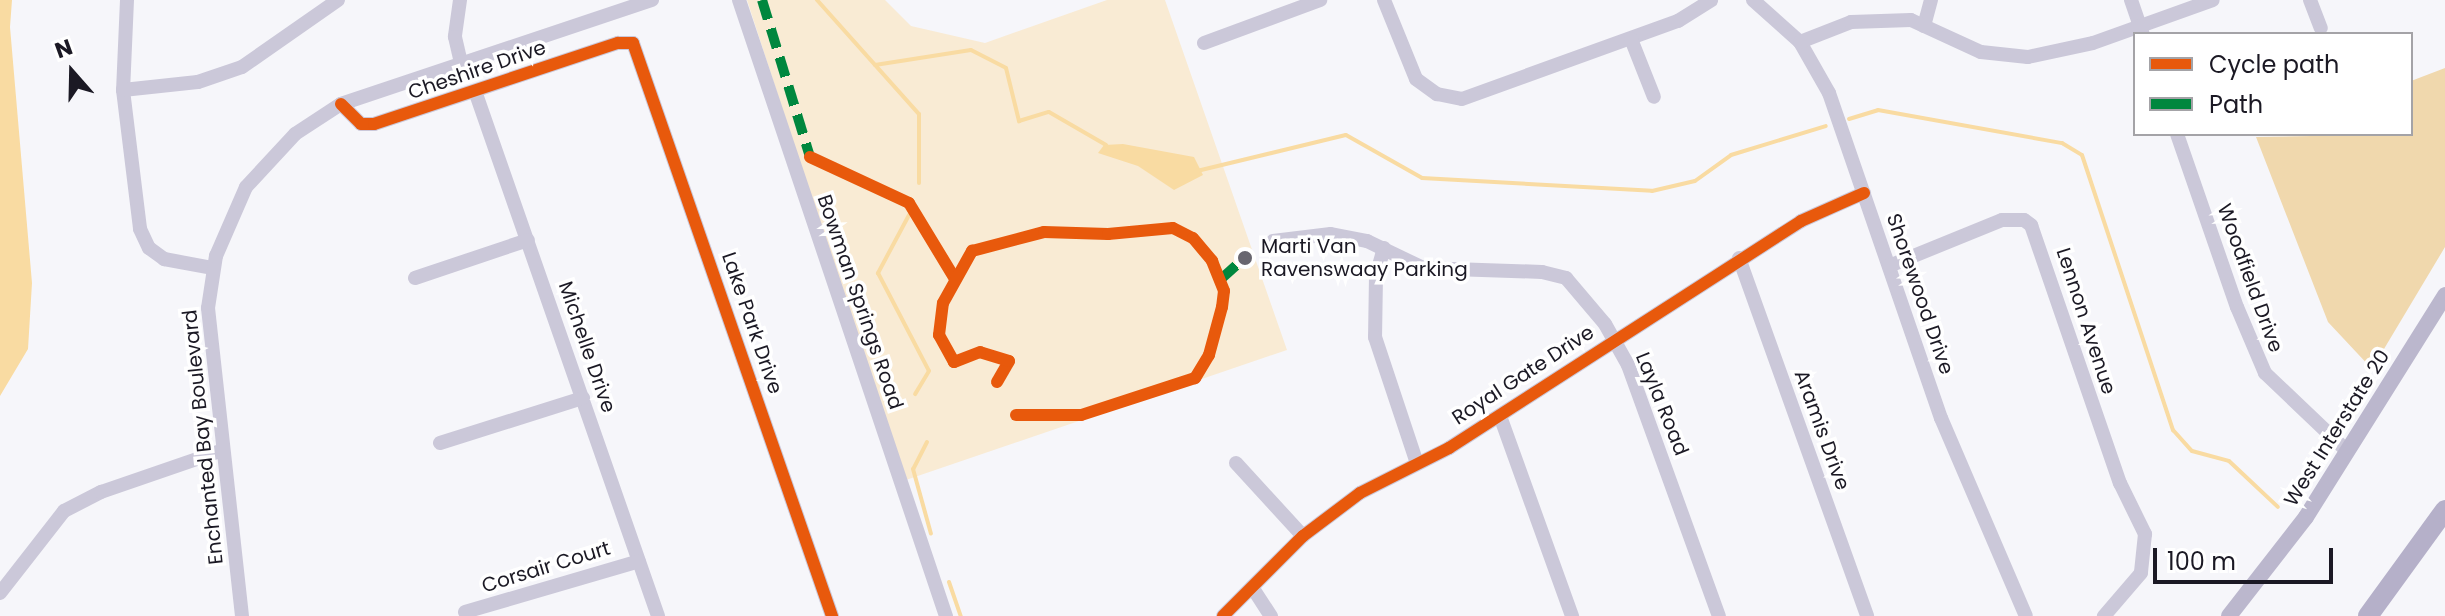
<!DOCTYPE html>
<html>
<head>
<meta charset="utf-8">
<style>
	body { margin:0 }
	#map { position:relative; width:2445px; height:616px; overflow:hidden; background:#f6f6fa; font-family:Poppins,sans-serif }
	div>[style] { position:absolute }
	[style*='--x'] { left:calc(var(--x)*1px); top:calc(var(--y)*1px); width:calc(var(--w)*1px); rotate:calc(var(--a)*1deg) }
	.green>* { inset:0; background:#f9ebd4 }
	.forest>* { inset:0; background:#f0d8ad }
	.water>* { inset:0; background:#f9dba2 }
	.stream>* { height:4px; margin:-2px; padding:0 2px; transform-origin:2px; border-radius:2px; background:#f9dba2 }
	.minor>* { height:14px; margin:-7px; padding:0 7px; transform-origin:7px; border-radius:7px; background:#cbc8d9 }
	.major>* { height:16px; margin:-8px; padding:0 8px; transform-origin:8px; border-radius:8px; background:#bbb7cd }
	.highway>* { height:20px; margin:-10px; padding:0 10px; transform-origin:10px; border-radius:10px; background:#b5b0c9 }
	.quiet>* { height:10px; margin-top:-5px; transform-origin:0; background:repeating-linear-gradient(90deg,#00873e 0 20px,transparent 0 30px) }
	.cycleway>* { height:12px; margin:-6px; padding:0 6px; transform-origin:6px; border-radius:6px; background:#e8590c }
	.dots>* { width:22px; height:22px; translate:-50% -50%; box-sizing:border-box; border:4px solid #fff; border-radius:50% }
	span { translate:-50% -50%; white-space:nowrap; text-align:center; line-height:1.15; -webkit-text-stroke:7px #fff; paint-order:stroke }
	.street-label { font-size:20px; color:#1b1924 }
	.poi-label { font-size:20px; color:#1b1924 }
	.left { translate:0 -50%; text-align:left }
	.legend { position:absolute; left:2133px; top:32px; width:280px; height:104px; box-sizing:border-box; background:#fff; border:2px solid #a4a3a7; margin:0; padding:10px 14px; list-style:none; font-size:24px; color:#1b1924 }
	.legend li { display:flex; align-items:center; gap:16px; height:40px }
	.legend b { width:40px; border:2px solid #a4a3a7 }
	.north { position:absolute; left:32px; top:32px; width:80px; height:80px; -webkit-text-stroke:6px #fff; paint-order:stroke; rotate:340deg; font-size:22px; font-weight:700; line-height:32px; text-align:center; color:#1b1924 }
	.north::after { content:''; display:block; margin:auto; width:28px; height:36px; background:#1b1924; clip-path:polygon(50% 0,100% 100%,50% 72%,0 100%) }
	.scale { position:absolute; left:2153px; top:548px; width:180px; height:36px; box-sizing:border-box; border:4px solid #1b1924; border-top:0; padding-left:10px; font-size:24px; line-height:28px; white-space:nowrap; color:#1b1924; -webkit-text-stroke:6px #fff; paint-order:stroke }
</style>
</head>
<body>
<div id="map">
	<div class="green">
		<div style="clip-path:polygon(747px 0,885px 0,911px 26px,985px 43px,1107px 0,1165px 0,1287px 350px,903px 481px)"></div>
	</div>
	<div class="forest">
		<div style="clip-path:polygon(2445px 68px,2445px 247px,2372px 369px,2328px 322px,2256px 137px,2411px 134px,2411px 81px)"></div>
	</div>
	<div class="water">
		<div style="clip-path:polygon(0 0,12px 0,10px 27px,32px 283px,28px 349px,0 396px)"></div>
		<div style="clip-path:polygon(1123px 144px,1194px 157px,1203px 175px,1174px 190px,1138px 166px,1098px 153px,1104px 145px)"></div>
	</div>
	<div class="stream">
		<div style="--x:817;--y:0;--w:153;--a:48.2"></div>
		<div style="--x:919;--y:114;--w:69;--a:90"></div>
		<div style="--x:875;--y:65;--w:97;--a:-8.9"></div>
		<div style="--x:971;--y:50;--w:39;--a:27"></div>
		<div style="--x:1006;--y:68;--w:55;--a:76.2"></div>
		<div style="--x:1019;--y:121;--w:31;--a:-17"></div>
		<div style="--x:1049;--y:112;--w:66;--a:30.1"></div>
		<div style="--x:1849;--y:119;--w:30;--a:-17"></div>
		<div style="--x:1878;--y:110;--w:187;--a:10.2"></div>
		<div style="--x:2062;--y:143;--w:23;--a:31"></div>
		<div style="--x:2082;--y:155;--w:290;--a:71.7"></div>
		<div style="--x:2173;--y:430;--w:28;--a:48"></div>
		<div style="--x:2192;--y:451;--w:38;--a:15"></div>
		<div style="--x:2229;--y:461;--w:67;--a:43.2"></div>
		<div style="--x:1197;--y:171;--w:153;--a:-13.6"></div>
		<div style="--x:1346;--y:135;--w:87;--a:29.5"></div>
		<div style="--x:1422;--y:178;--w:230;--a:3.2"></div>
		<div style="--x:1652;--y:191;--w:44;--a:-13.1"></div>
		<div style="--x:1695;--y:181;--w:44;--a:-35.8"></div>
		<div style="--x:1731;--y:155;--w:99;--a:-17"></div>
		<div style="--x:909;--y:215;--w:66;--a:118.1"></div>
		<div style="--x:878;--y:273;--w:110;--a:62.5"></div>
		<div style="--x:929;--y:371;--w:27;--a:121"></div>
		<div style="--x:927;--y:442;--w:30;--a:117"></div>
		<div style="--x:913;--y:469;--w:67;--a:74.5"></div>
		<div style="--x:949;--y:582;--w:36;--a:71"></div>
	</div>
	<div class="minor">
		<div style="--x:127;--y:0;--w:90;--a:92.5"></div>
		<div style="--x:123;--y:90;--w:140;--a:83"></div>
		<div style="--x:140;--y:229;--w:21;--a:65"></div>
		<div style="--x:149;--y:248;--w:19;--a:36"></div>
		<div style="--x:164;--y:259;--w:50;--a:10.4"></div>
		<div style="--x:460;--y:0;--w:37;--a:98"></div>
		<div style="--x:455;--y:37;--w:28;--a:77"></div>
		<div style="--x:739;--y:0;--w:650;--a:71.43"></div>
		<div style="--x:1384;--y:0;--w:85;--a:67.9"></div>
		<div style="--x:1416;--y:79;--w:26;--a:36"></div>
		<div style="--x:1437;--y:94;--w:25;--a:11"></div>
		<div style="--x:1462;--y:99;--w:230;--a:-19.9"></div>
		<div style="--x:1678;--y:21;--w:39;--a:-32"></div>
		<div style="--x:1753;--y:0;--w:63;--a:41.8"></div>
		<div style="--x:1800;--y:42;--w:59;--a:60.4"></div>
		<div style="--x:1829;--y:93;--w:344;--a:71"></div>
		<div style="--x:1941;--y:418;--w:215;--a:66.8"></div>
		<div style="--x:2131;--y:0;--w:36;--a:71"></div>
		<div style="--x:2310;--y:0;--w:30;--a:69"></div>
		<div style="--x:1924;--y:26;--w:27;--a:-75"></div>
		<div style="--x:1631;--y:39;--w:62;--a:68.4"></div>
		<div style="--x:1800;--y:42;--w:55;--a:-21.4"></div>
		<div style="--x:1851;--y:22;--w:60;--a:-1.9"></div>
		<div style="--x:1911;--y:20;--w:77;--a:24.6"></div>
		<div style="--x:1981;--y:52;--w:47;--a:6.1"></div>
		<div style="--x:2028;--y:57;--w:66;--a:-12.2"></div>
		<div style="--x:2093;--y:43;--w:127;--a:-19.7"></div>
		<div style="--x:1204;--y:43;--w:124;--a:-20.3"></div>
		<div style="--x:123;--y:90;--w:75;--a:-6.1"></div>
		<div style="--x:198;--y:82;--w:46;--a:-18.8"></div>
		<div style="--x:242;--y:67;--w:117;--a:-34.9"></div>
		<div style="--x:475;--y:91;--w:556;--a:70.78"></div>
		<div style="--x:341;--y:104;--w:28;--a:45"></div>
		<div style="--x:361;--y:124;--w:13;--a:0"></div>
		<div style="--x:374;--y:124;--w:257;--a:-18.4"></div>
		<div style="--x:618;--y:43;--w:15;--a:0"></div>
		<div style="--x:633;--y:43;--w:607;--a:70.85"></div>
		<div style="--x:2177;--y:134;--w:183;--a:70.9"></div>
		<div style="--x:2237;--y:307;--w:72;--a:67"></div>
		<div style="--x:2265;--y:373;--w:113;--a:43.6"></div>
		<div style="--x:1273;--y:241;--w:58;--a:-6.9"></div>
		<div style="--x:1331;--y:234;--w:37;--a:11"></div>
		<div style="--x:1367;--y:241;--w:62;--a:25.7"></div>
		<div style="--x:1423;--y:268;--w:119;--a:1.9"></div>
		<div style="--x:1542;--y:272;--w:25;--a:14"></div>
		<div style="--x:1566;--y:278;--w:60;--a:49.7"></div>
		<div style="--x:1605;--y:324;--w:47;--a:60.7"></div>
		<div style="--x:1628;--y:365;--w:267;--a:70.1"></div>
		<div style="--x:1384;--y:248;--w:29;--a:106"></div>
		<div style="--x:1376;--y:276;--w:61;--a:90.9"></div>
		<div style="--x:1375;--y:337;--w:133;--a:71.6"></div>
		<div style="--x:1739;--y:258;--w:380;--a:70.3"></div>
		<div style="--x:1889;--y:266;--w:122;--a:-22.2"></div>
		<div style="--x:2002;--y:220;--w:22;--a:0"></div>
		<div style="--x:2024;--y:220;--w:9;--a:36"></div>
		<div style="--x:2031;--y:225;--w:273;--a:71"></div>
		<div style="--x:2120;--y:483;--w:57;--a:63.9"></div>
		<div style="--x:2145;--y:534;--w:39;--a:96"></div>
		<div style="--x:2141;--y:573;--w:57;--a:130.7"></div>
		<div style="--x:415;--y:278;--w:119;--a:-18.6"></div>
		<div style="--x:1500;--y:416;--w:213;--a:70.2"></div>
		<div style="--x:440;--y:443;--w:150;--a:-17.5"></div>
		<div style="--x:1236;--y:463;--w:99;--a:47.5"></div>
		<div style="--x:1252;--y:587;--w:35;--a:57"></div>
		<div style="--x:0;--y:593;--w:104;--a:-52"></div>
		<div style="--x:64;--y:511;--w:42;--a:-27.2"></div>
		<div style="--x:101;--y:492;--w:129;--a:-19"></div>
		<div style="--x:465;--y:612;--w:181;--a:-16.3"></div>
		<div style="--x:242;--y:616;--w:310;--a:-96.3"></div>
		<div style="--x:208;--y:308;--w:53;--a:-81.3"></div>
		<div style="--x:216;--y:256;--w:75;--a:-66.5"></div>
		<div style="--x:246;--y:187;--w:72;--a:-47.2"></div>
		<div style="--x:295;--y:134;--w:55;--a:-33.1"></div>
		<div style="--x:341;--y:104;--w:328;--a:-18.5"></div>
		<div style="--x:1223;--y:616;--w:113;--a:-45"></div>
		<div style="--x:1303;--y:536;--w:71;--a:-37"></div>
		<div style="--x:1360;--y:493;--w:100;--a:-26.8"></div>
		<div style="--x:1449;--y:448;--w:419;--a:-32.8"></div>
		<div style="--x:1801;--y:221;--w:69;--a:-24"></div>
	</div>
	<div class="major">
		<div style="--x:2229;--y:616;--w:125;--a:-52.1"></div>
		<div style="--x:2306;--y:517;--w:262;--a:-57.9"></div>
	</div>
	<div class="highway">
		<div style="--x:2368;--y:616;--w:131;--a:-54"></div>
	</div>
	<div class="quiet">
		<div style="--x:762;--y:0;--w:164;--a:73"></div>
		<div style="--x:810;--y:157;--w:7;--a:27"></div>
		<div style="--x:1221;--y:279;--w:24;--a:-42"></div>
	</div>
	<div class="cycleway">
		<div style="--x:341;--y:104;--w:28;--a:45"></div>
		<div style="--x:361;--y:124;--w:13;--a:0"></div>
		<div style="--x:374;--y:124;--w:257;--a:-18.4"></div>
		<div style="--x:618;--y:43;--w:15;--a:0"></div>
		<div style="--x:633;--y:43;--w:607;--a:70.85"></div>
		<div style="--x:810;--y:157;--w:109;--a:24.9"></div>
		<div style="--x:909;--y:203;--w:89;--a:58.8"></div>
		<div style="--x:997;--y:382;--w:24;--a:-60"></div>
		<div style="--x:1009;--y:361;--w:30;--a:-163"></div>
		<div style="--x:980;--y:352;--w:28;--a:159"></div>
		<div style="--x:954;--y:362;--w:31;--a:-119"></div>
		<div style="--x:939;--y:335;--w:32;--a:-83"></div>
		<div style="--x:943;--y:303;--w:60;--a:-60.9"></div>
		<div style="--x:972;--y:251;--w:74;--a:-14.8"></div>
		<div style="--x:1044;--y:232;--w:64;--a:1.8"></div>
		<div style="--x:1108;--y:234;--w:65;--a:-5.3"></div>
		<div style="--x:1173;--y:228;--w:22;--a:27"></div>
		<div style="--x:1193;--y:238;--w:30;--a:50"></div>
		<div style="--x:1212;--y:261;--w:32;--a:68"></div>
		<div style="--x:1224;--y:291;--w:16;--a:97"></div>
		<div style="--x:1222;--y:307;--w:50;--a:105.2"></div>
		<div style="--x:1209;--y:355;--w:27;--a:121"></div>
		<div style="--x:1195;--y:378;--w:120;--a:162"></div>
		<div style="--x:1081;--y:415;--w:65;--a:180"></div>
		<div style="--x:1223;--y:616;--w:113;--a:-45"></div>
		<div style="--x:1303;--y:536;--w:71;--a:-37"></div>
		<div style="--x:1360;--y:493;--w:100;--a:-26.8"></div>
		<div style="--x:1449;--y:448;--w:419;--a:-32.8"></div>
		<div style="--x:1801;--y:221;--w:69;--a:-24"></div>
	</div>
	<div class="dots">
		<div style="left:1245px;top:258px;background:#68666f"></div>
	</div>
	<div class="street-label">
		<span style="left:477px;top:70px;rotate:-19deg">Cheshire Drive</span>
		<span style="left:2250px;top:278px;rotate:70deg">Woodfield Drive</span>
		<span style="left:1920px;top:294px;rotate:71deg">Shorewood Drive</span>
		<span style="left:860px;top:302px;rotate:71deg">Bowman Springs Road</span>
		<span style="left:2086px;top:321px;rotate:72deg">Lennon Avenue</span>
		<span style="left:752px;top:323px;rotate:71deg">Lake Park Drive</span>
		<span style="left:587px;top:347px;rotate:71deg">Michelle Drive</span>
		<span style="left:1523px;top:375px;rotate:-33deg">Royal Gate Drive</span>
		<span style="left:1662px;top:404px;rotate:68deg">Layla Road</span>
		<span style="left:2337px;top:428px;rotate:-58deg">West Interstate 20</span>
		<span style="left:1822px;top:430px;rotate:70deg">Aramis Drive</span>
		<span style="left:203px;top:437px;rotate:-96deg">Enchanted Bay Boulevard</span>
		<span style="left:546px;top:567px;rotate:-17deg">Corsair Court</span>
	</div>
	<div class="poi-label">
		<span class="left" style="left:1261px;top:258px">Marti Van<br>Ravenswaay Parking</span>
	</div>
	<ul class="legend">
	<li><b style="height:10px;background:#e8590c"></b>Cycle path</li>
	<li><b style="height:10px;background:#00873e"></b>Path</li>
	</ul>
	<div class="north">N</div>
	<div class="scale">100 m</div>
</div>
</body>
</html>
